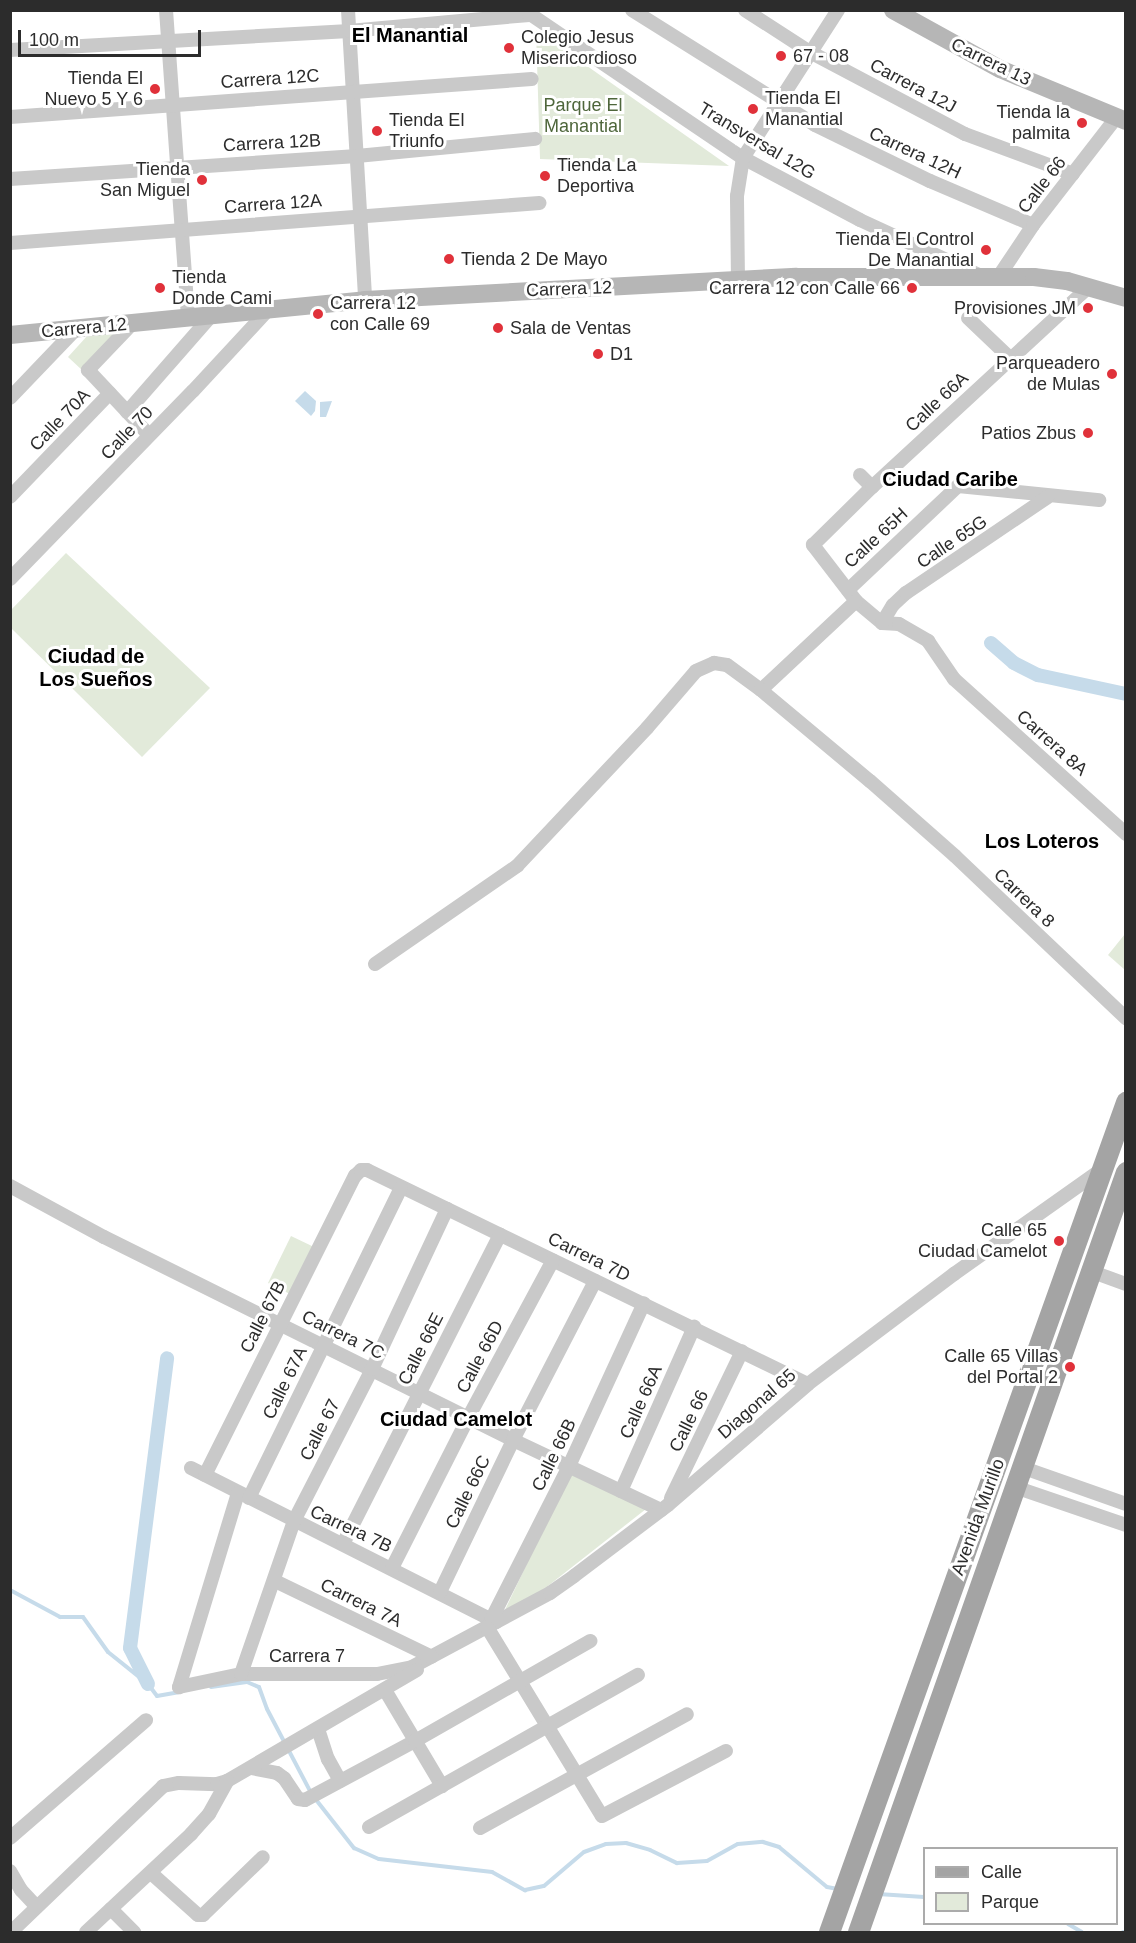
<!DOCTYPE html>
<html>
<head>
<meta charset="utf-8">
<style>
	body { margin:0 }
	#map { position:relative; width:1136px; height:1943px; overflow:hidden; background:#fff; font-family:Helvetica,sans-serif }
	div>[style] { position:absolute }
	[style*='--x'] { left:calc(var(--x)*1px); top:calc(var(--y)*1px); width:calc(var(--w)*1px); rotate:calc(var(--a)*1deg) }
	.green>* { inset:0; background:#e2eada }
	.water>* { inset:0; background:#c6dbea }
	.stream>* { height:4px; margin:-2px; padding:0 2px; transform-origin:2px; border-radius:2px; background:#c6dbea }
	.canal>* { height:14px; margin:-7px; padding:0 7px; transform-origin:7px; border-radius:7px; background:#c6dbea }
	.street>* { height:14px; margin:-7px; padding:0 7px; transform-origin:7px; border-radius:7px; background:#c9c9c9 }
	.secondary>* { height:18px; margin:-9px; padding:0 9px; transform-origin:9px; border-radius:9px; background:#b6b6b6 }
	.primary>* { height:21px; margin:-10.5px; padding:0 10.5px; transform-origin:10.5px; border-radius:10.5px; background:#a4a4a4 }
	.dots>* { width:16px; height:16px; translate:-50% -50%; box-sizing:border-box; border:3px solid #fff; border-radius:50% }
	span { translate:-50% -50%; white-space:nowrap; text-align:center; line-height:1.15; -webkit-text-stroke:6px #fff; paint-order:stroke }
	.poi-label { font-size:18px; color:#2c2c2c }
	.left { translate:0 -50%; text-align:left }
	.right { translate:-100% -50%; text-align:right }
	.street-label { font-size:18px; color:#2c2c2c }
	.park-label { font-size:18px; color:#4e663b }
	.neighbourhood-label { font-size:20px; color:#000; font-weight:700 }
	.frame { position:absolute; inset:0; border:12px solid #2c2c2c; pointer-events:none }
	.legend { position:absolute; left:923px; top:1847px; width:195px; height:78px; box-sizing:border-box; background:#fff; border:2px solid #ababab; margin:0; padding:8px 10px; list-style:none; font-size:18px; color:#2c2c2c }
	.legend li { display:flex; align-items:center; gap:12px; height:30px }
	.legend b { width:30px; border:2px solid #ababab }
	.scale { position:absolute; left:18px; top:30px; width:183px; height:27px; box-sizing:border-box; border:3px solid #2c2c2c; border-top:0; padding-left:8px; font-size:18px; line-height:21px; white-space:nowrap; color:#2c2c2c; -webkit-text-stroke:4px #fff; paint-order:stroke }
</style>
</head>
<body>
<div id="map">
	<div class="green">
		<div style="clip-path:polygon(536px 30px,729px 166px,540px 159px)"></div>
		<div style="clip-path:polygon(118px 333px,83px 371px,68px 357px,88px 335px)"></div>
		<div style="clip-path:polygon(66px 553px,210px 688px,142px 757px,11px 628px,11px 610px)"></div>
		<div style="clip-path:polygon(1125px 934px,1125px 970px,1108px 955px)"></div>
		<div style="clip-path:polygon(291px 1236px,314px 1247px,290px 1294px,268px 1283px)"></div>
		<div style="clip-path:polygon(571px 1471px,646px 1509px,539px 1593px,504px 1612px)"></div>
	</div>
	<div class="water">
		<div style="clip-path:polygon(305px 391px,316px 401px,315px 411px,311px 416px,295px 401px)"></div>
		<div style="clip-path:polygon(332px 401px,326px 417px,320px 417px,320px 402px)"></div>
	</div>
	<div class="stream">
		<div style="--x:10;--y:1590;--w:57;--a:28.4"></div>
		<div style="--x:60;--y:1617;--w:23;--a:0"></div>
		<div style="--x:83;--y:1617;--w:43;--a:54.5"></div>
		<div style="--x:108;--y:1652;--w:51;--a:38.7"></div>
		<div style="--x:148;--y:1684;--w:15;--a:53"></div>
		<div style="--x:157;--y:1696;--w:23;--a:-10"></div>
		<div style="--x:211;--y:1687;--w:36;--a:-8"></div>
		<div style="--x:247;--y:1682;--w:13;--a:23"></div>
		<div style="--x:259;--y:1687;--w:23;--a:70"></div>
		<div style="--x:267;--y:1709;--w:93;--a:62.3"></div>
		<div style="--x:317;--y:1801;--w:60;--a:51.8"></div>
		<div style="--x:354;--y:1848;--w:27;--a:24"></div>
		<div style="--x:379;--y:1859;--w:114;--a:6.6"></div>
		<div style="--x:492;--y:1872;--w:38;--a:29"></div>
		<div style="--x:525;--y:1890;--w:19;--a:-12"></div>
		<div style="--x:544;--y:1886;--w:52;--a:-40.4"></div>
		<div style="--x:584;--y:1852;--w:23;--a:-20"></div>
		<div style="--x:606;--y:1844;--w:20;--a:-3"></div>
		<div style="--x:626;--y:1843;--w:25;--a:16"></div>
		<div style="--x:650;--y:1850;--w:30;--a:26"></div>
		<div style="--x:677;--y:1863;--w:30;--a:-4"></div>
		<div style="--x:707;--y:1861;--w:35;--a:-29"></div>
		<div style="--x:738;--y:1844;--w:25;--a:-5"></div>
		<div style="--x:763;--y:1842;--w:17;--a:17"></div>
		<div style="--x:779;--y:1847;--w:62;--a:39.8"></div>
		<div style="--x:827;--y:1887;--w:11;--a:10"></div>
		<div style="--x:878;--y:1894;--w:46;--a:3.7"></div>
		<div style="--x:1068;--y:1924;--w:16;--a:30"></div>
		<div style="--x:1123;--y:1932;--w:3;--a:0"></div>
	</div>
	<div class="canal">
		<div style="--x:991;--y:643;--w:30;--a:41"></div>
		<div style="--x:1014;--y:663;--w:27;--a:27"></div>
		<div style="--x:1038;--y:675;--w:90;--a:12.2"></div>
		<div style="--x:148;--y:1684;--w:40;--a:-116.6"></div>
		<div style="--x:130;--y:1648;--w:292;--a:-82.7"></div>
	</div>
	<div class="street">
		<div style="--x:166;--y:10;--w:309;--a:85.9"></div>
		<div style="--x:348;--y:10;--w:290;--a:86.6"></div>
		<div style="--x:524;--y:10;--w:264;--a:34.1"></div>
		<div style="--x:743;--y:158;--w:132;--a:27.9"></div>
		<div style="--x:860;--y:220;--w:133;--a:24.8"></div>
		<div style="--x:632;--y:10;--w:216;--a:32.1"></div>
		<div style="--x:815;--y:125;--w:128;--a:26"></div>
		<div style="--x:930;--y:181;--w:112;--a:23.1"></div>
		<div style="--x:745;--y:10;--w:77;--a:32.9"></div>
		<div style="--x:810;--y:52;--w:175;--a:27.9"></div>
		<div style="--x:965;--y:134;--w:115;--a:20.3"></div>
		<div style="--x:10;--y:50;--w:340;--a:-3.2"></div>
		<div style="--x:349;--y:31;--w:181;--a:-5.1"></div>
		<div style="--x:529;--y:15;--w:3;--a:-45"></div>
		<div style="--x:10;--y:117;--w:523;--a:-4.16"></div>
		<div style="--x:10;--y:179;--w:348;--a:-3.8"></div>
		<div style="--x:357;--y:156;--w:179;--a:-5.5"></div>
		<div style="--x:10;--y:243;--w:531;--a:-4.32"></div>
		<div style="--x:999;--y:276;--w:61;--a:-56.3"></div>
		<div style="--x:1033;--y:225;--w:135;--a:-52.2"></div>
		<div style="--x:738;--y:281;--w:85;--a:-90.7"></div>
		<div style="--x:737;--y:196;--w:38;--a:-81"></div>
		<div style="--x:743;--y:158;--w:176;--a:-57.3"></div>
		<div style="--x:968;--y:318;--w:58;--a:43.6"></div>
		<div style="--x:132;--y:324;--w:64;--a:133.7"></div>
		<div style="--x:88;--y:370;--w:89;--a:46.8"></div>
		<div style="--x:10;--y:398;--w:95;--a:-46.3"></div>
		<div style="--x:127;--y:412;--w:128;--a:-48.8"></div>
		<div style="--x:860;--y:475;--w:17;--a:45"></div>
		<div style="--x:10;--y:497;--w:144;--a:-46.1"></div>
		<div style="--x:10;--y:579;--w:262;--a:-45.8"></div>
		<div style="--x:193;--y:391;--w:109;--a:-47.2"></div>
		<div style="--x:848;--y:590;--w:151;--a:-43.4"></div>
		<div style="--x:958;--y:486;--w:142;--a:5.7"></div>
		<div style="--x:882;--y:623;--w:34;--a:-140"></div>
		<div style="--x:856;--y:601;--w:71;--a:-127.5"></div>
		<div style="--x:813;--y:545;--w:83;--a:-44.5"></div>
		<div style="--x:872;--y:487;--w:295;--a:-42.7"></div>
		<div style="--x:882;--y:623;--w:17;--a:3"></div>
		<div style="--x:899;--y:624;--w:34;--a:30"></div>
		<div style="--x:928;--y:641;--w:46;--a:55.6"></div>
		<div style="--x:954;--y:679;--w:232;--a:42"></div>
		<div style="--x:882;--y:623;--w:21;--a:-59"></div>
		<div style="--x:893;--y:605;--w:18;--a:-43"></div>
		<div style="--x:906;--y:593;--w:171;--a:-34.1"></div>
		<div style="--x:761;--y:690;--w:130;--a:-43.1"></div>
		<div style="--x:375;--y:964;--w:173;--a:-34.6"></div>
		<div style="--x:517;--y:866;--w:190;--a:-46.7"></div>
		<div style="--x:647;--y:728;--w:75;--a:-49.3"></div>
		<div style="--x:696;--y:671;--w:20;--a:-24"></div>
		<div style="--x:714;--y:663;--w:13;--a:9"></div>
		<div style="--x:727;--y:665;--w:42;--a:36.3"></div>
		<div style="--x:761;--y:690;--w:142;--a:39.9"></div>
		<div style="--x:870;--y:781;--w:113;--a:41.4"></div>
		<div style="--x:955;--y:856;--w:236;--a:43.5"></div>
		<div style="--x:10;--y:1186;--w:107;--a:28.5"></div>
		<div style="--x:104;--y:1237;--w:457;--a:26.4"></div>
		<div style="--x:513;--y:1440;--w:164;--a:25.3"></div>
		<div style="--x:1090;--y:1271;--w:38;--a:20"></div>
		<div style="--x:1021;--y:1467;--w:111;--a:19.4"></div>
		<div style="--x:191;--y:1468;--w:342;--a:26.8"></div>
		<div style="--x:205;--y:1475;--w:335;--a:-63.4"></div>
		<div style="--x:355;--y:1176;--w:8;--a:-45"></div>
		<div style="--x:361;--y:1170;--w:6;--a:0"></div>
		<div style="--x:367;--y:1170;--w:490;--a:25.9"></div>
		<div style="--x:1015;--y:1487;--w:117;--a:18.9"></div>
		<div style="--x:621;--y:1491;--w:180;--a:-66"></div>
		<div style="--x:238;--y:1493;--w:203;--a:106.9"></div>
		<div style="--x:179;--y:1687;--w:63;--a:-11.8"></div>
		<div style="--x:241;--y:1674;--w:136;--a:0"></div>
		<div style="--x:377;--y:1674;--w:36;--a:-11"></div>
		<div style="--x:412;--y:1667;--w:157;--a:-28.2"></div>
		<div style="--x:550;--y:1593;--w:29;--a:-35"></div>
		<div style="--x:574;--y:1576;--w:118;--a:-37.1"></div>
		<div style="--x:668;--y:1505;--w:185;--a:-40.8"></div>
		<div style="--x:808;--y:1384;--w:183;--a:-37"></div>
		<div style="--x:954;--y:1274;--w:180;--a:-35.3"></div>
		<div style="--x:249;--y:1498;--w:345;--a:-63.9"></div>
		<div style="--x:671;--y:1498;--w:163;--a:-64.2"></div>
		<div style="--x:343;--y:1544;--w:347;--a:-63.1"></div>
		<div style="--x:392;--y:1568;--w:168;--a:-63.1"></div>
		<div style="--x:468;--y:1418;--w:179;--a:-61.7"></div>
		<div style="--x:275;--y:1581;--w:174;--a:25.8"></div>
		<div style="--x:440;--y:1592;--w:169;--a:-64.3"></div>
		<div style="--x:513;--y:1440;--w:179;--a:-62.7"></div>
		<div style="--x:491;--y:1620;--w:173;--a:-63.1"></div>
		<div style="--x:569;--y:1466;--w:179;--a:-65.3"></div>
		<div style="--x:487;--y:1627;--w:221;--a:58.7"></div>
		<div style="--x:602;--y:1816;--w:140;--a:-27.7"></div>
		<div style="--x:241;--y:1674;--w:162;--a:-70.9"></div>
		<div style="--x:294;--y:1521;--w:171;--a:-62.8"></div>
		<div style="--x:372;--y:1369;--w:177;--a:-64.9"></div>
		<div style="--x:385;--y:1690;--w:112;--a:59.3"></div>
		<div style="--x:318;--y:1729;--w:32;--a:72"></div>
		<div style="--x:328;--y:1759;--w:25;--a:61"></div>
		<div style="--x:251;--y:1768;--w:26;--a:11"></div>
		<div style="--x:277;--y:1773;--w:9;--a:36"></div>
		<div style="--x:284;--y:1778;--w:25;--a:56"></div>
		<div style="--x:298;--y:1799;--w:7;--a:8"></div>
		<div style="--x:305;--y:1800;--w:125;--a:-28.2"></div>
		<div style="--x:415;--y:1741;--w:202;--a:-29.7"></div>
		<div style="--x:369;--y:1827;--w:309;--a:-29.5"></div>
		<div style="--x:480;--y:1828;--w:236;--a:-28.8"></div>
		<div style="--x:10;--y:1838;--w:180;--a:-40.9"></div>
		<div style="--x:10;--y:1871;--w:22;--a:60"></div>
		<div style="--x:21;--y:1890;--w:23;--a:47"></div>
		<div style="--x:151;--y:1873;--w:63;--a:41.8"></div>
		<div style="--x:198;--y:1915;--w:5;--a:0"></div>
		<div style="--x:203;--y:1915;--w:83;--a:-44"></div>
		<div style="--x:111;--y:1909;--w:33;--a:45"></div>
		<div style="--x:11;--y:1932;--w:211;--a:-43.8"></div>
		<div style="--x:163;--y:1786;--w:16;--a:-11"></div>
		<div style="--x:179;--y:1783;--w:38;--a:2"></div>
		<div style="--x:217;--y:1784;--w:10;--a:-17"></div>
		<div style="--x:227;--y:1781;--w:220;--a:-30.3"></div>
		<div style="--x:86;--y:1932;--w:144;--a:-43"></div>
		<div style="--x:191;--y:1834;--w:27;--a:-48"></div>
		<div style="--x:209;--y:1814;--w:38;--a:-61"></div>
	</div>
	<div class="secondary">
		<div style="--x:893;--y:10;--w:122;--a:28.9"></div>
		<div style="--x:1000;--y:69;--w:136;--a:22.4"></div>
		<div style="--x:10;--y:335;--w:357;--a:-5.6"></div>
		<div style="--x:365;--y:300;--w:432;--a:-3.1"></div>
		<div style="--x:796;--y:277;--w:238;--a:0"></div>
		<div style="--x:1034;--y:277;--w:33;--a:7"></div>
		<div style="--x:1067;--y:281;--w:61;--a:16.1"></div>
	</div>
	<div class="primary">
		<div style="--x:829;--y:1932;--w:882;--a:-70.31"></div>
		<div style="--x:858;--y:1932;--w:806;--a:-70.58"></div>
	</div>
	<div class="dots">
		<div style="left:509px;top:48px;background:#e0313a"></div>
		<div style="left:781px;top:56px;background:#e0313a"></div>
		<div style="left:155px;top:89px;background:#e0313a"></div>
		<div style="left:753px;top:109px;background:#e0313a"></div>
		<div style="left:1082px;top:123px;background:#e0313a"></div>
		<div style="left:377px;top:131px;background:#e0313a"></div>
		<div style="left:545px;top:176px;background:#e0313a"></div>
		<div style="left:202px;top:180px;background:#e0313a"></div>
		<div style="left:986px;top:250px;background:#e0313a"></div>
		<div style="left:449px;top:259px;background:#e0313a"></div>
		<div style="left:160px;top:288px;background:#e0313a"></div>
		<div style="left:912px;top:288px;background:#e0313a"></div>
		<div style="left:1088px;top:308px;background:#e0313a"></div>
		<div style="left:318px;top:314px;background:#e0313a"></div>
		<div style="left:498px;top:328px;background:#e0313a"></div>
		<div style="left:598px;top:354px;background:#e0313a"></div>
		<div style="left:1112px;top:374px;background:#e0313a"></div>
		<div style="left:1088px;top:433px;background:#e0313a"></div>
		<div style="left:1059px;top:1241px;background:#e0313a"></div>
		<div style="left:1070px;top:1367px;background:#e0313a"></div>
	</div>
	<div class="poi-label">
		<span class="left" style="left:521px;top:48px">Colegio Jesus<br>Misericordioso</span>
		<span class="left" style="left:793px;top:56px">67 - 08</span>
		<span class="right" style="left:143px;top:89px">Tienda El<br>Nuevo 5 Y 6</span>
		<span class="left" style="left:765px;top:109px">Tienda El<br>Manantial</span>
		<span class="right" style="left:1070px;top:123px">Tienda la<br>palmita</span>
		<span class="left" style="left:389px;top:131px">Tienda El<br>Triunfo</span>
		<span class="left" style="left:557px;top:176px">Tienda La<br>Deportiva</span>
		<span class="right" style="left:190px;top:180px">Tienda<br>San Miguel</span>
		<span class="right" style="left:974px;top:250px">Tienda El Control<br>De Manantial</span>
		<span class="left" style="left:461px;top:259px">Tienda 2 De Mayo</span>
		<span class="left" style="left:172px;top:288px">Tienda<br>Donde Cami</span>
		<span class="right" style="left:900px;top:288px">Carrera 12 con Calle 66</span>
		<span class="left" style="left:330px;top:314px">Carrera 12<br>con Calle 69</span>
		<span class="right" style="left:1076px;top:308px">Provisiones JM</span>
		<span class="left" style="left:510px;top:328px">Sala de Ventas</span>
		<span class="left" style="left:610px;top:354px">D1</span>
		<span class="right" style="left:1100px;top:374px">Parqueadero<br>de Mulas</span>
		<span class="right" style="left:1076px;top:433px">Patios Zbus</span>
		<span class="right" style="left:1047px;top:1241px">Calle 65<br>Ciudad Camelot</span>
		<span class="right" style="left:1058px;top:1367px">Calle 65 Villas<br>del Portal 2</span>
	</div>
	<div class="street-label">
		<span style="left:991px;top:62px;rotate:26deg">Carrera 13</span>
		<span style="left:270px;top:79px;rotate:-4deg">Carrera 12C</span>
		<span style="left:913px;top:86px;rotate:28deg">Carrera 12J</span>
		<span style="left:757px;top:141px;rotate:31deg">Transversal 12G</span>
		<span style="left:272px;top:143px;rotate:-3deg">Carrera 12B</span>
		<span style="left:915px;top:153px;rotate:25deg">Carrera 12H</span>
		<span style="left:1042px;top:185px;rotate:-52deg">Calle 66</span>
		<span style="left:273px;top:204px;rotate:-4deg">Carrera 12A</span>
		<span style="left:569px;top:289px;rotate:-2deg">Carrera 12</span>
		<span style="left:84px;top:328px;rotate:-5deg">Carrera 12</span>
		<span style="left:937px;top:402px;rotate:-43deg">Calle 66A</span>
		<span style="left:60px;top:420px;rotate:-46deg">Calle 70A</span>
		<span style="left:127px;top:433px;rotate:-46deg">Calle 70</span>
		<span style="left:876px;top:538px;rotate:-43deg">Calle 65H</span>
		<span style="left:952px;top:542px;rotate:-34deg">Calle 65G</span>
		<span style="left:1052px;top:743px;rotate:42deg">Carrera 8A</span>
		<span style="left:1024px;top:898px;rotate:44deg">Carrera 8</span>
		<span style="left:589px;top:1257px;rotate:26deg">Carrera 7D</span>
		<span style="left:263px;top:1317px;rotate:-63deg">Calle 67B</span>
		<span style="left:343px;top:1335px;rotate:26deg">Carrera 7C</span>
		<span style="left:421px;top:1349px;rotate:-63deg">Calle 66E</span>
		<span style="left:480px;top:1357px;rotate:-62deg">Calle 66D</span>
		<span style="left:285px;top:1383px;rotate:-64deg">Calle 67A</span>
		<span style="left:641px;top:1402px;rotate:-66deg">Calle 66A</span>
		<span style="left:757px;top:1404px;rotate:-41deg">Diagonal 65</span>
		<span style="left:689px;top:1421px;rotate:-64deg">Calle 66</span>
		<span style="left:320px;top:1430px;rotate:-63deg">Calle 67</span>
		<span style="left:554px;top:1455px;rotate:-64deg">Calle 66B</span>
		<span style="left:468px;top:1492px;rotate:-64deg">Calle 66C</span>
		<span style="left:978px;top:1517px;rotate:-70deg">Avenida Murillo</span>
		<span style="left:351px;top:1529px;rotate:25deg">Carrera 7B</span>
		<span style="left:361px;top:1603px;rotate:26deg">Carrera 7A</span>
		<span style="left:307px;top:1656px">Carrera 7</span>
	</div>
	<div class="park-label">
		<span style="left:583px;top:116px">Parque El<br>Manantial</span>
	</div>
	<div class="neighbourhood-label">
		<span style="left:410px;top:35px">El Manantial</span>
		<span style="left:950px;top:479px">Ciudad Caribe</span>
		<span style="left:96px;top:668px">Ciudad de<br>Los Sueños</span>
		<span style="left:1042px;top:841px">Los Loteros</span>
		<span style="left:456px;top:1419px">Ciudad Camelot</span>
	</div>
	<div class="frame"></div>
	<ul class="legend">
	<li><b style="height:8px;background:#a4a4a4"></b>Calle</li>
	<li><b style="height:16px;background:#e2eada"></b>Parque</li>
	</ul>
	<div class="scale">100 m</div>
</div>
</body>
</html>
